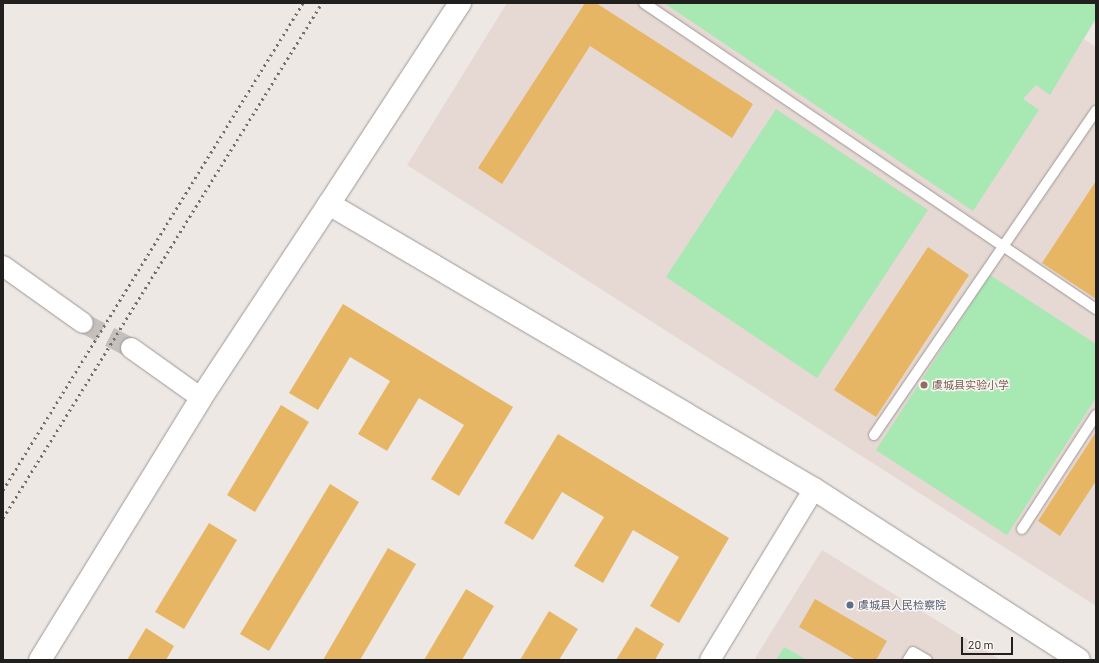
<!DOCTYPE html>
<html>
<head>
<meta charset="utf-8">
<style>
	body { margin:0 }
	#map { position:relative; width:1099px; height:663px; overflow:hidden; background:#eee8e5; font-family:Barlow,"Noto Sans SC",sans-serif }
	div>[style] { position:absolute }
	[style*='--x'] { left:calc(var(--x)*1px); top:calc(var(--y)*1px); width:calc(var(--w)*1px); rotate:calc(var(--a)*1deg) }
	.built>* { inset:0; background:#e6d8d2 }
	.green>* { inset:0; background:#a7e8b3 }
	.building>* { inset:0; background:#e7b665 }
	.street-tunnel>* { height:20px; margin-top:-10px; transform-origin:0; background:repeating-linear-gradient(90deg,#c5c0bd 0 20px,transparent 0 30px) }
	.roads { filter:drop-shadow(0 0 1px #9d9795) drop-shadow(0 0 1px #9d9795) }
	.lane>* { height:10px; margin:-5px; padding:0 5px; transform-origin:5px; border-radius:5px; background:#fff }
	.street>* { height:20px; margin:-10px; padding:0 10px; transform-origin:10px; border-radius:10px; background:#fff }
	.secondary>* { height:22px; margin:-11px; padding:0 11px; transform-origin:11px; border-radius:11px; background:#fff }
	.rail>* { height:3px; margin-top:-1.5px; transform-origin:0; background:repeating-linear-gradient(90deg,#726f6d 0 2px,transparent 0 6px) }
	.dots>* { width:11px; height:11px; translate:-50% -50%; box-sizing:border-box; border:2px solid #fbf5f2; border-radius:50% }
	span { translate:-50% -50%; white-space:nowrap; text-align:center; line-height:1.15; -webkit-text-stroke:3px #fbf5f2; paint-order:stroke }
	.education-label { font-size:11px; color:#785e54 }
	.left { translate:0 -50%; text-align:left }
	.service-label { font-size:11px; color:#4e5e75 }
	.frame { position:absolute; inset:0; border:4px solid #22201f; pointer-events:none }
	.scale { position:absolute; left:961px; top:637px; width:52px; height:18px; box-sizing:border-box; border:2px solid #22201f; border-top:0; padding-left:5px; font-size:12px; line-height:14px; white-space:nowrap; color:#22201f; -webkit-text-stroke:3px #fbf5f2; paint-order:stroke }
</style>
</head>
<body>
<div id="map">
	<div class="built">
		<div style="clip-path:polygon(507px 3px,1096px 3px,1096px 19px,1084px 39px,1096px 47px,1096px 606px,407px 165px)"></div>
		<div style="clip-path:polygon(822px 550px,1001px 660px,754px 660px)"></div>
	</div>
	<div class="green">
		<div style="clip-path:polygon(664px 3px,1096px 3px,1096px 18px,1050px 95px,1036px 85px,1023px 99px,1039px 110px,973px 211px)"></div>
		<div style="clip-path:polygon(776px 109px,928px 210px,817px 378px,666px 277px)"></div>
		<div style="clip-path:polygon(990px 275px,1096px 344px,1096px 398px,1007px 535px,876px 450px)"></div>
		<div style="clip-path:polygon(784px 647px,807px 660px,776px 660px)"></div>
	</div>
	<div class="building">
		<div style="clip-path:polygon(585px 3px,596px 3px,753px 104px,732px 138px,590px 46px,502px 184px,478px 168px)"></div>
		<div style="clip-path:polygon(1096px 181px,1096px 299px,1042px 263px)"></div>
		<div style="clip-path:polygon(928px 247px,969px 275px,876px 417px,834px 390px)"></div>
		<div style="clip-path:polygon(343px 304px,513px 407px,459px 496px,431px 479px,464px 425px,419px 398px,387px 451px,358px 434px,390px 381px,350px 357px,318px 410px,289px 393px)"></div>
		<div style="clip-path:polygon(281px 405px,309px 422px,255px 512px,227px 495px)"></div>
		<div style="clip-path:polygon(1096px 432px,1096px 481px,1060px 536px,1038px 521px)"></div>
		<div style="clip-path:polygon(558px 434px,729px 538px,679px 623px,650px 606px,679px 557px,633px 530px,603px 583px,574px 566px,604px 517px,562px 492px,533px 540px,504px 523px)"></div>
		<div style="clip-path:polygon(330px 484px,359px 502px,269px 651px,240px 634px)"></div>
		<div style="clip-path:polygon(209px 523px,237px 540px,184px 629px,155px 612px)"></div>
		<div style="clip-path:polygon(388px 548px,416px 564px,360px 660px,323px 660px)"></div>
		<div style="clip-path:polygon(466px 589px,494px 606px,462px 660px,424px 660px)"></div>
		<div style="clip-path:polygon(815px 599px,887px 641px,876px 660px,856px 660px,799px 627px)"></div>
		<div style="clip-path:polygon(549px 611px,578px 629px,559px 660px,520px 660px)"></div>
		<div style="clip-path:polygon(636px 627px,664px 644px,655px 660px,616px 660px)"></div>
		<div style="clip-path:polygon(146px 628px,174px 646px,166px 660px,127px 660px)"></div>
	</div>
	<div class="street-tunnel">
		<div style="--x:83;--y:323;--w:54;--a:27.5"></div>
	</div>
	<div class="roads">
		<div class="lane">
			<div style="--x:644;--y:3;--w:546;--a:34.1"></div>
			<div style="--x:874;--y:435;--w:393;--a:-55.6"></div>
			<div style="--x:1022;--y:529;--w:136;--a:-57"></div>
			<div style="--x:908;--y:660;--w:9;--a:-58"></div>
			<div style="--x:913;--y:652;--w:16;--a:30"></div>
		</div>
		<div class="street">
			<div style="--x:3;--y:266;--w:98;--a:35.5"></div>
			<div style="--x:131;--y:348;--w:86;--a:35.5"></div>
			<div style="--x:710;--y:660;--w:200;--a:-58.7"></div>
		</div>
		<div class="secondary">
			<div style="--x:329;--y:204;--w:240;--a:-56.9"></div>
			<div style="--x:40;--y:660;--w:308;--a:-58.4"></div>
			<div style="--x:201;--y:398;--w:232;--a:-56.6"></div>
			<div style="--x:329;--y:204;--w:563;--a:30.44"></div>
			<div style="--x:814;--y:489;--w:315;--a:32.8"></div>
		</div>
	</div>
	<div class="rail">
		<div style="--x:3;--y:490;--w:572;--a:-58.37"></div>
		<div style="--x:3;--y:518;--w:606;--a:-58.23"></div>
	</div>
	<div class="dots">
		<div style="left:924px;top:385px;background:#8d6e63"></div>
		<div style="left:850px;top:605px;background:#5c6f8a"></div>
	</div>
	<div class="education-label">
		<span class="left" style="left:932px;top:385px">虞城县实验小学</span>
	</div>
	<div class="service-label">
		<span class="left" style="left:858px;top:605px">虞城县人民检察院</span>
	</div>
	<div class="frame"></div>
	<div class="scale">20 m</div>
</div>
</body>
</html>
